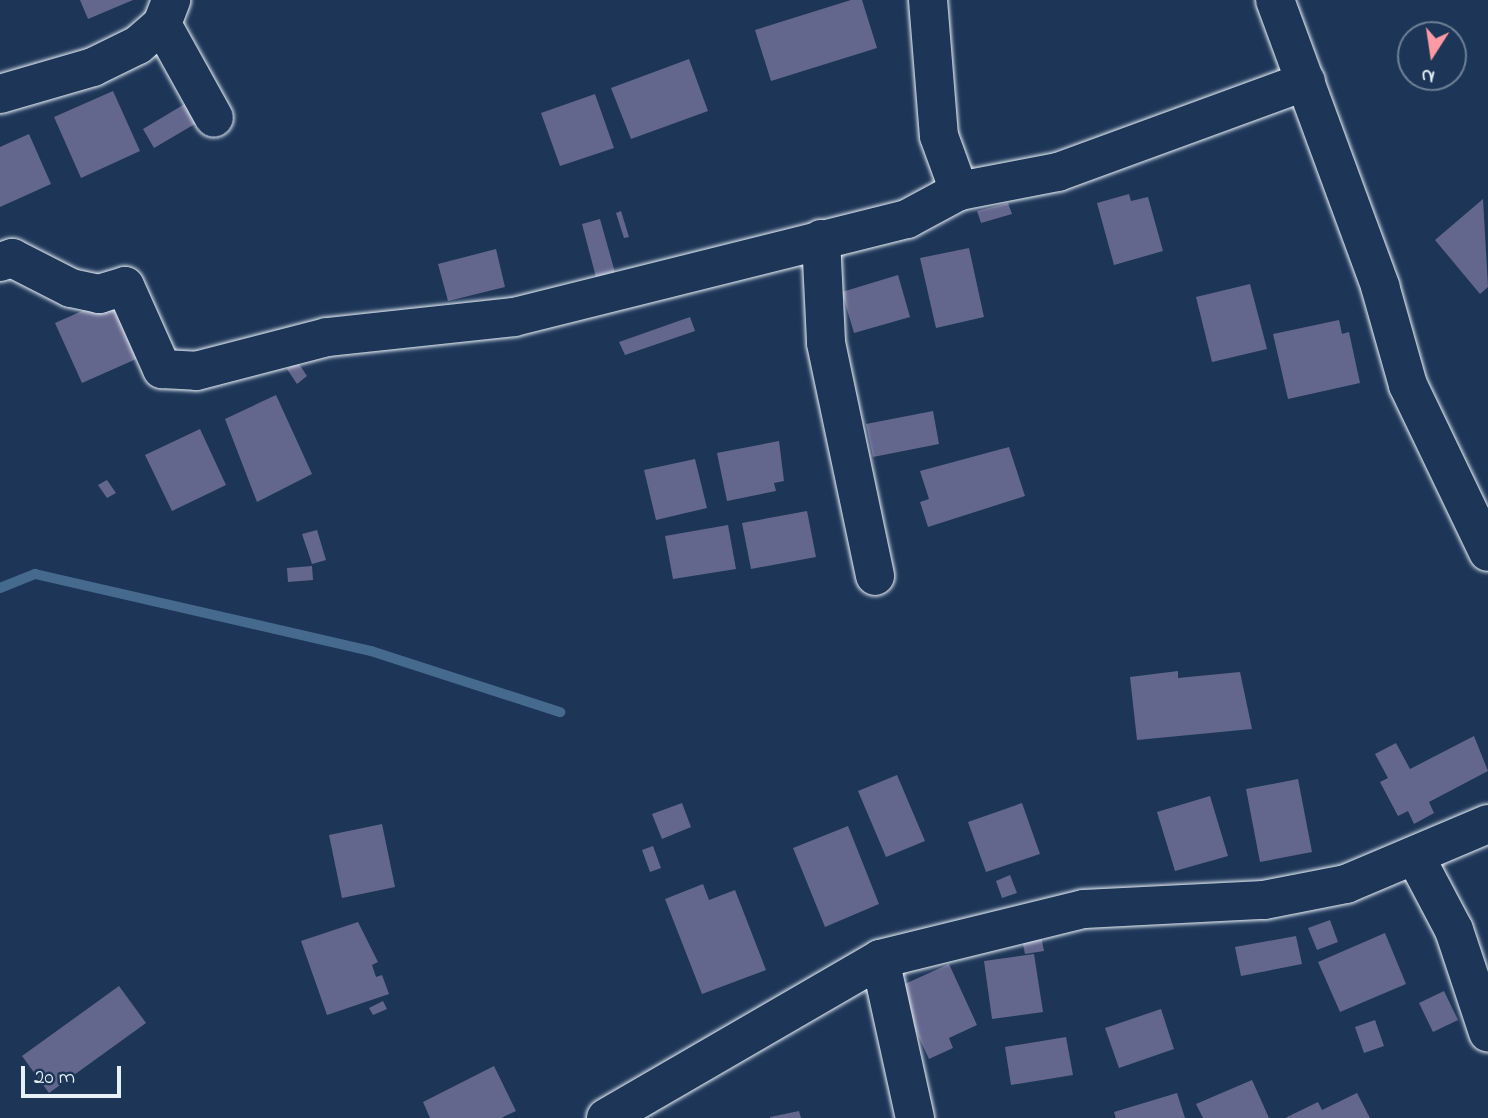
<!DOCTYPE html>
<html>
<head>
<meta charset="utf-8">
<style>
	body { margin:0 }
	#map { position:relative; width:1488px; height:1118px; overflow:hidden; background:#1d3557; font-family:"Indie Flower",sans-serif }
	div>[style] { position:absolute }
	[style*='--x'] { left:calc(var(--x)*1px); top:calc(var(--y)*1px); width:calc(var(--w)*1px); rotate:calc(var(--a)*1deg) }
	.stream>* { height:10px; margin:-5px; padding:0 5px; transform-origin:5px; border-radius:5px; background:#456a8d }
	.building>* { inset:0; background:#64678d }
	.roads { filter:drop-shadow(0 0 2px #e8f1f8) drop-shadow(0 0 2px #e8f1f8) }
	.minor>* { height:38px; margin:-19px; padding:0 19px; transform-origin:19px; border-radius:19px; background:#1d3557 }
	span { translate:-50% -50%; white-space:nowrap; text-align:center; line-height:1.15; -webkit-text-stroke:7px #1d3557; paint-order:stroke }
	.north { position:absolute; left:1397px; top:21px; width:70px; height:70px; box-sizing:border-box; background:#1d3557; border:2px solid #6e8097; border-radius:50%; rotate:192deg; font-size:19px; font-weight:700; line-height:28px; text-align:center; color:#e8f1f8 }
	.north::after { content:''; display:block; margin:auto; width:24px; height:32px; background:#ff9aa2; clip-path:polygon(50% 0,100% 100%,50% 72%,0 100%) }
	.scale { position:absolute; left:21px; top:1066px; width:100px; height:32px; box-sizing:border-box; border:4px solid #e8f1f8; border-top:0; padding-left:9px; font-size:21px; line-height:24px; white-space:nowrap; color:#e8f1f8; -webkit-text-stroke:5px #1d3557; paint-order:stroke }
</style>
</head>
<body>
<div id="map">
	<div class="stream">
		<div style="--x:0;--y:588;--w:38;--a:-22"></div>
		<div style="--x:35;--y:574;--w:345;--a:12.9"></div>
		<div style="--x:371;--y:651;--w:199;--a:17.9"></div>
	</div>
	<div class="building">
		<div style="clip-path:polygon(80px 0,133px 0,88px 19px)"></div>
		<div style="clip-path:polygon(851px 0,862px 0,877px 48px,771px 81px,755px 30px)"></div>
		<div style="clip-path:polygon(689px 59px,708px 111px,631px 139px,611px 88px)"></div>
		<div style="clip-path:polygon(113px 91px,140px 151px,81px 178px,54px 117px)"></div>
		<div style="clip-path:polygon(595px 94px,614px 148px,560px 166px,541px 113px)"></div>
		<div style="clip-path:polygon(188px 102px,200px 121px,154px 148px,143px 129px)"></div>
		<div style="clip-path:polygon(29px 134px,51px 184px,0 207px,0 147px)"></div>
		<div style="clip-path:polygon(1129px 194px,1131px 201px,1148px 197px,1163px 251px,1114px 265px,1097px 203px)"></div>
		<div style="clip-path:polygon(1483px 199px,1488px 287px,1480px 294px,1435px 240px)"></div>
		<div style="clip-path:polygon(1008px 203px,1012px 214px,981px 223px,977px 211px)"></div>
		<div style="clip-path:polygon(621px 211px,629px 237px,624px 238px,616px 213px)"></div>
		<div style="clip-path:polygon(600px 219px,616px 276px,597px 281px,582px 224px)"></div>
		<div style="clip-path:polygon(969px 248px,984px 317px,936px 328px,920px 258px)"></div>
		<div style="clip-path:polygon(496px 249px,505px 287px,448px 301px,438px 264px)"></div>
		<div style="clip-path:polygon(898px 275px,910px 317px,854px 333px,842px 292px)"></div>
		<div style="clip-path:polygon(1250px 284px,1267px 349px,1212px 362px,1196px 297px)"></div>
		<div style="clip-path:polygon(116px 296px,143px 356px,82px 383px,55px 323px)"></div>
		<div style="clip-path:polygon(690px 317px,695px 331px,625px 355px,619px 342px)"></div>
		<div style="clip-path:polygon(1339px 320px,1342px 334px,1349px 332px,1360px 383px,1288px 399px,1273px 334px)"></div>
		<div style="clip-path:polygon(297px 361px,307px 376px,297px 384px,287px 369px)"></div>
		<div style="clip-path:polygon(276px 395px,312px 474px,257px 502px,225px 419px)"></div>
		<div style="clip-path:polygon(933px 411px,939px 444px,873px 457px,866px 424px)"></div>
		<div style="clip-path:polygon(200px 429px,226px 485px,172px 511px,145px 455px)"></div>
		<div style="clip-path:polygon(779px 441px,784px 481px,774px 483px,776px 491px,727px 501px,717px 453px)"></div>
		<div style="clip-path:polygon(1009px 447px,1025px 496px,928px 527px,920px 502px,929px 499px,920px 471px)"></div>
		<div style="clip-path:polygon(695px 459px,707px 508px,656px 520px,644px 470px)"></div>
		<div style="clip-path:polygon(107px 480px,116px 493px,107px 498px,98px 485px)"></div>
		<div style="clip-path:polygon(807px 511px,816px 557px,751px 569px,742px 523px)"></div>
		<div style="clip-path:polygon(728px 525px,736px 569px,673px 579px,665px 536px)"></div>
		<div style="clip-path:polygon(317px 530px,326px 560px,312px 564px,302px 534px)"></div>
		<div style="clip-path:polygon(312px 566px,313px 580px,288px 582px,287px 568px)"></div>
		<div style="clip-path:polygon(1178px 671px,1178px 678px,1240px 672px,1252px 729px,1137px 740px,1130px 677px)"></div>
		<div style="clip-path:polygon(1474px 736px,1488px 771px,1429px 802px,1434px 813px,1414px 824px,1408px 811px,1398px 816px,1380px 782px,1388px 778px,1375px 754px,1396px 743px,1410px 769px)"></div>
		<div style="clip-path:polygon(897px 775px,925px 841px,886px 857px,858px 791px)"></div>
		<div style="clip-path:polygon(1298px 779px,1312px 852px,1260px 862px,1246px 789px)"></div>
		<div style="clip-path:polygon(1210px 796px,1228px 856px,1175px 871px,1157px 812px)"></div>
		<div style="clip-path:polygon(682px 803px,691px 827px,662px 839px,652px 814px)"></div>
		<div style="clip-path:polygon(1022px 803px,1040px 854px,986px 872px,968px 822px)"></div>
		<div style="clip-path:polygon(382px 824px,395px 887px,342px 898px,329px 835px)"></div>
		<div style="clip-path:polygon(848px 826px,879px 904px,825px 927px,793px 848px)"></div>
		<div style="clip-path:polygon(653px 846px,661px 868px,650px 872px,642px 850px)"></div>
		<div style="clip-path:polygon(1010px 875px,1017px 893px,1002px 898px,996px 881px)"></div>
		<div style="clip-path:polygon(703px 884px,709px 900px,735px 890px,766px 970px,702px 994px,665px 899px)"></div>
		<div style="clip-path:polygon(1330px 920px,1338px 942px,1317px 950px,1308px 928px)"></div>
		<div style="clip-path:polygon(358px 922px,378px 962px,372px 965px,376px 977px,382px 975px,389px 994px,327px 1015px,301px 941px)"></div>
		<div style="clip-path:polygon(1040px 931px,1044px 951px,1025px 954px,1021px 935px)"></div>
		<div style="clip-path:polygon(1385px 933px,1406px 984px,1340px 1012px,1318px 962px)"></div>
		<div style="clip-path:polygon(1296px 936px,1302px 964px,1241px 976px,1235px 947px)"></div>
		<div style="clip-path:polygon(1034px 954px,1043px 1012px,992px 1019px,984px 961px)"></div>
		<div style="clip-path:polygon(949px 964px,977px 1025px,949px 1038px,953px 1048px,929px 1059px,896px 988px)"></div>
		<div style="clip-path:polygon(119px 986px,146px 1023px,49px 1093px,22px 1056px)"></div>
		<div style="clip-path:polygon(1444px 991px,1458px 1020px,1433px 1032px,1419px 1003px)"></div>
		<div style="clip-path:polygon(383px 1001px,387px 1009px,373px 1015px,369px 1008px)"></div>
		<div style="clip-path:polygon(1161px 1009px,1174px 1049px,1119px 1068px,1105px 1028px)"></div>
		<div style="clip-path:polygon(1375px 1020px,1384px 1046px,1364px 1053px,1355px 1027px)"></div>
		<div style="clip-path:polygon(1066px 1037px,1073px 1075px,1011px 1085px,1005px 1047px)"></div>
		<div style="clip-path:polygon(494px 1066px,516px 1111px,501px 1118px,430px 1118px,423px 1102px)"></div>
		<div style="clip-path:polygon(1252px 1080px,1269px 1118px,1203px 1118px,1196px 1104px)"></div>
		<div style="clip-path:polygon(1177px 1093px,1185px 1118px,1116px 1118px,1114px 1112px)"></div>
		<div style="clip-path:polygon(1357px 1093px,1370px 1118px,1285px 1118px,1318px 1102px,1322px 1110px)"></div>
		<div style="clip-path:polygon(799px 1111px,801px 1118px,770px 1118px,770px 1117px)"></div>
	</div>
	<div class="roads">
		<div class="minor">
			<div style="--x:928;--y:0;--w:136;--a:85.4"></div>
			<div style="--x:939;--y:136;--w:59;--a:70"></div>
			<div style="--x:1275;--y:0;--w:305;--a:69.8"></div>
			<div style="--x:1380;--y:286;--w:103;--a:74.2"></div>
			<div style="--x:1408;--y:385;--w:185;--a:64.4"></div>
			<div style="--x:162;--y:24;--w:107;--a:61"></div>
			<div style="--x:0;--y:94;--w:97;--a:-16.2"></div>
			<div style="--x:93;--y:67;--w:50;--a:-26.1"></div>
			<div style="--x:138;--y:45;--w:32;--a:-41"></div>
			<div style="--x:162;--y:24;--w:26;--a:-69"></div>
			<div style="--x:821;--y:239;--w:104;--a:87.2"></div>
			<div style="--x:826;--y:343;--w:238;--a:78.1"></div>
			<div style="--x:0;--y:262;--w:13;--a:-18"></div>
			<div style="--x:12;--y:258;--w:66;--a:27"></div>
			<div style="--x:71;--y:288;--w:29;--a:12"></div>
			<div style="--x:99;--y:294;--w:27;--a:-17"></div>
			<div style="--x:125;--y:286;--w:91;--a:66"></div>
			<div style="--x:162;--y:369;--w:34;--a:3"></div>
			<div style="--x:196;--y:371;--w:135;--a:-14.5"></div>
			<div style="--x:327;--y:337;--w:188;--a:-6.1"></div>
			<div style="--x:514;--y:317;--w:405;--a:-14"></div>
			<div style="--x:907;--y:219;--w:59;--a:-28.3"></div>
			<div style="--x:959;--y:191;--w:101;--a:-10.9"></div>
			<div style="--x:1058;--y:172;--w:264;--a:-20.1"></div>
			<div style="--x:1416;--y:858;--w:81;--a:62.2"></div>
			<div style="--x:1454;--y:930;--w:108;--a:71.6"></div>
			<div style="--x:880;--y:959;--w:163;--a:77.6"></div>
			<div style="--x:606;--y:1118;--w:317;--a:-30.1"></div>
			<div style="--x:880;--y:959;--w:210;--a:-13.8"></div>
			<div style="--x:1084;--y:909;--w:180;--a:-2.9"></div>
			<div style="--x:1264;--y:900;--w:84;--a:-11"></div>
			<div style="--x:1346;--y:884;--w:154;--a:-22.9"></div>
		</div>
	</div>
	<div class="north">N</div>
	<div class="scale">20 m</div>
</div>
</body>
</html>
